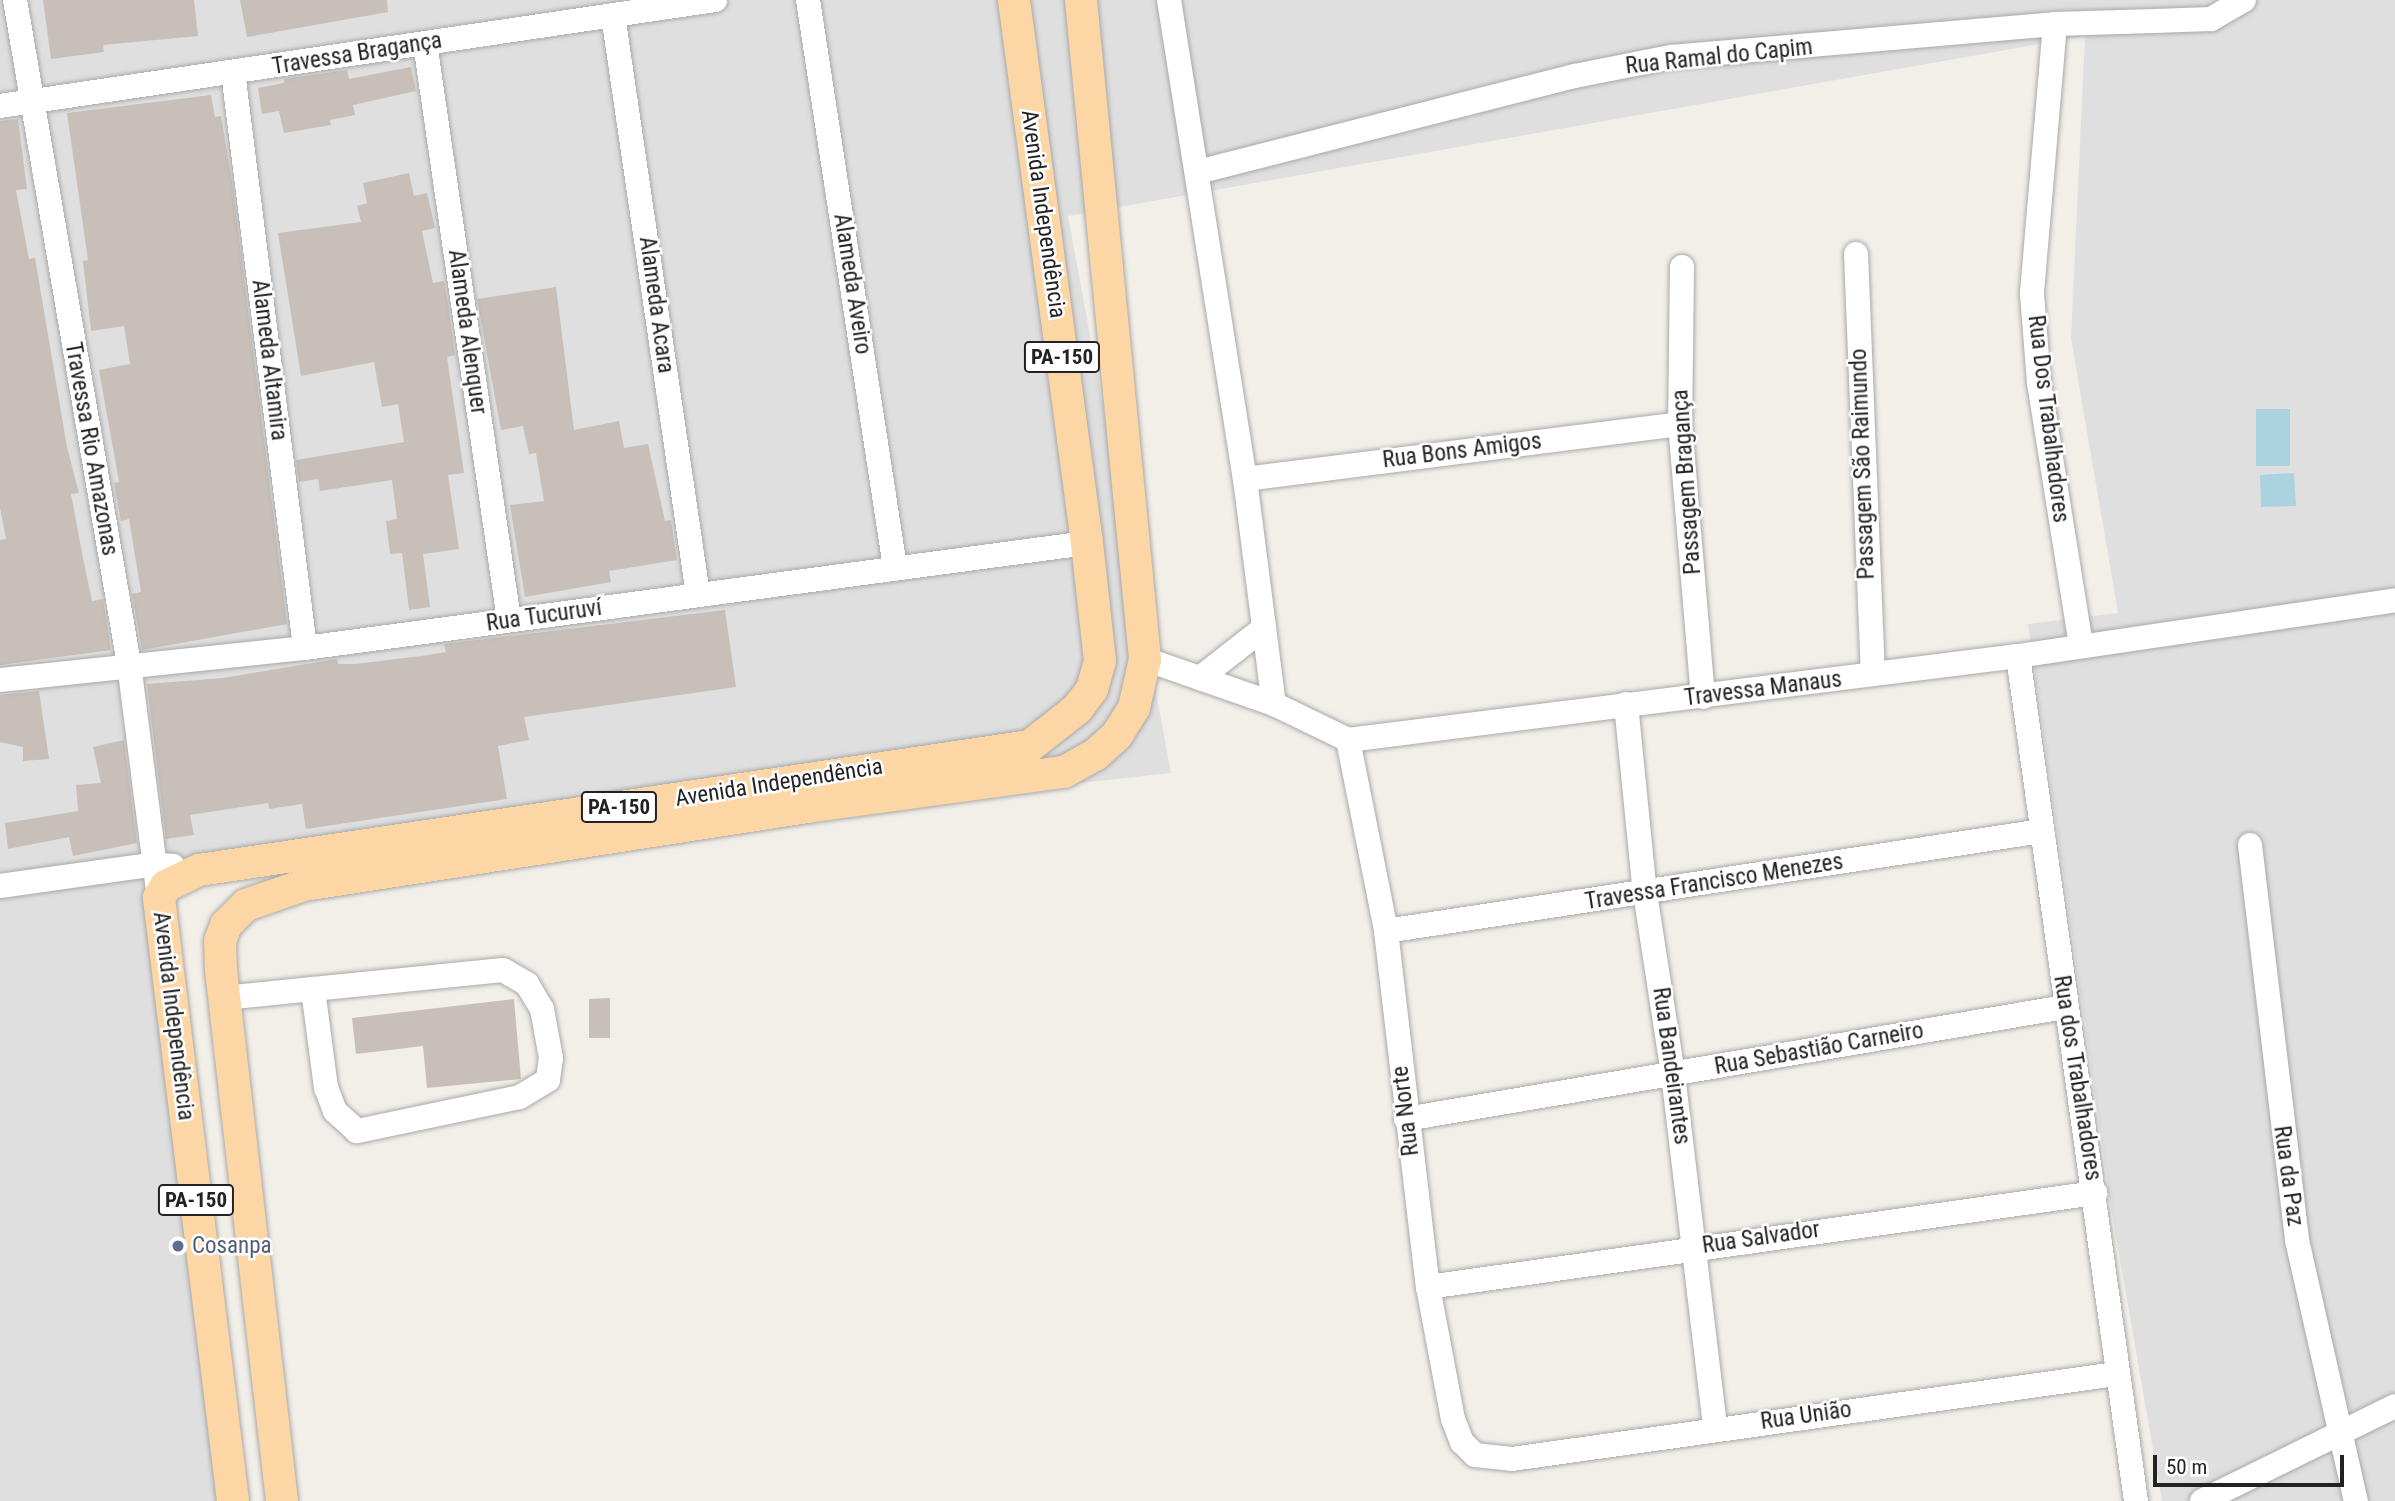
<!DOCTYPE html>
<html>
<head>
<meta charset="utf-8">
<style>
	body { margin:0 }
	#map { position:relative; width:2395px; height:1501px; overflow:hidden; background:#f2efe9; font-family:"Roboto Condensed",sans-serif }
	div>[style] { position:absolute }
	[style*='--x'] { left:calc(var(--x)*1px); top:calc(var(--y)*1px); width:calc(var(--w)*1px); rotate:calc(var(--a)*1deg) }
	.residential>* { inset:0; background:#e0dfdf }
	.water>* { inset:0; background:#aad3df }
	.building>* { inset:0; background:#c7bfb8 }
	.roads { filter:drop-shadow(0 0 2px #a9a9a9) drop-shadow(0 0 2px #a9a9a9) }
	.minor>* { height:24px; margin:-12px; padding:0 12px; transform-origin:12px; border-radius:12px; background:#fff }
	.major>* { height:32px; margin:-16px; padding:0 16px; transform-origin:16px; border-radius:16px; background:#fcd6a4 }
	.dots>* { width:19px; height:19px; translate:-50% -50%; box-sizing:border-box; border:4px solid #fff; border-radius:50% }
	span { translate:-50% -50%; white-space:nowrap; text-align:center; line-height:1.15; -webkit-text-stroke:5px #fff; paint-order:stroke }
	.shield-label span { padding:2px 5px; background:#fff; border:2px solid; border-radius:5px; -webkit-text-stroke-width:0 }
	.shield-label { font-size:21px; color:#222; font-weight:700 }
	.street-label { font-size:23px; color:#222 }
	.service-label { font-size:23px; color:#4e5e75 }
	.left { translate:0 -50%; text-align:left }
	.scale { position:absolute; left:2153px; top:1455px; width:191px; height:32px; box-sizing:border-box; border:4px solid #222; border-top:0; padding-left:9px; font-size:21px; line-height:24px; white-space:nowrap; color:#222; -webkit-text-stroke:5px #fff; paint-order:stroke }
</style>
</head>
<body>
<div id="map">
	<div class="residential">
		<div style="clip-path:polygon(0 0,2395px 0,2395px 1501px,2162px 1501px,2111px 1208px,2028px 624px,2118px 613px,2071px 338px,2085px 36px,1068px 216px,1171px 773px,159px 884px,245px 1501px,0 1501px)"></div>
	</div>
	<div class="water">
		<div style="clip-path:polygon(2256px 409px,2290px 409px,2290px 466px,2256px 466px)"></div>
		<div style="clip-path:polygon(2294px 473px,2296px 506px,2261px 507px,2260px 475px)"></div>
	</div>
	<div class="building">
		<div style="clip-path:polygon(43px 0,194px 0,198px 36px,103px 45px,104px 52px,51px 59px)"></div>
		<div style="clip-path:polygon(240px 0,387px 0,388px 12px,247px 37px)"></div>
		<div style="clip-path:polygon(411px 67px,416px 91px,353px 105px,355px 115px,330px 120px,331px 125px,284px 133px,279px 111px,262px 114px,258px 88px,284px 83px,284px 79px,347px 70px,349px 79px)"></div>
		<div style="clip-path:polygon(211px 95px,215px 117px,221px 116px,232px 181px,287px 624px,142px 650px,132px 594px,141px 592px,129px 519px,121px 521px,114px 483px,119px 482px,99px 370px,130px 364px,124px 326px,91px 331px,83px 261px,88px 260px,67px 113px)"></div>
		<div style="clip-path:polygon(18px 119px,27px 189px,16px 190px,29px 259px,35px 258px,67px 447px,79px 493px,71px 494px,83px 558px,92px 601px,103px 599px,111px 650px,0 665px,0 540px,6px 539px,0 508px,0 121px)"></div>
		<div style="clip-path:polygon(409px 173px,414px 196px,427px 193px,435px 228px,422px 231px,433px 283px,444px 281px,448px 304px,455px 355px,447px 357px,464px 473px,448px 475px,459px 549px,423px 554px,430px 607px,409px 610px,402px 553px,390px 554px,386px 521px,397px 519px,392px 480px,320px 491px,318px 479px,299px 482px,296px 460px,404px 442px,398px 404px,382px 407px,374px 362px,301px 376px,278px 233px,361px 222px,357px 206px,367px 203px,363px 183px)"></div>
		<div style="clip-path:polygon(556px 287px,574px 430px,619px 421px,624px 448px,648px 444px,665px 521px,671px 520px,677px 560px,609px 571px,611px 582px,525px 597px,510px 505px,544px 501px,536px 453px,529px 454px,523px 426px,501px 430px,477px 299px)"></div>
		<div style="clip-path:polygon(725px 610px,736px 687px,524px 717px,529px 740px,498px 746px,507px 799px,306px 829px,302px 804px,269px 809px,268px 803px,190px 815px,194px 835px,166px 839px,147px 684px,223px 678px,337px 659px,338px 664px,355px 664px,421px 656px,446px 652px,444px 644px)"></div>
		<div style="clip-path:polygon(39px 691px,49px 759px,23px 761px,23px 747px,0 742px,0 695px)"></div>
		<div style="clip-path:polygon(124px 740px,137px 843px,73px 856px,69px 837px,8px 849px,5px 823px,78px 811px,76px 785px,101px 783px,93px 747px)"></div>
		<div style="clip-path:polygon(610px 998px,610px 1038px,589px 1038px,589px 999px)"></div>
		<div style="clip-path:polygon(514px 999px,521px 1079px,427px 1088px,423px 1046px,356px 1054px,352px 1018px)"></div>
	</div>
	<div class="roads">
		<div class="minor">
			<div style="--x:15;--y:0;--w:674;--a:80.26"></div>
			<div style="--x:129;--y:664;--w:236;--a:82.7"></div>
			<div style="--x:808;--y:0;--w:574;--a:81.28"></div>
			<div style="--x:1169;--y:0;--w:485;--a:81"></div>
			<div style="--x:1245;--y:479;--w:227;--a:82.7"></div>
			<div style="--x:613;--y:15;--w:586;--a:81.66"></div>
			<div style="--x:2055;--y:24;--w:271;--a:94.9"></div>
			<div style="--x:2032;--y:294;--w:89;--a:85.5"></div>
			<div style="--x:2039;--y:383;--w:266;--a:80.9"></div>
			<div style="--x:425;--y:43;--w:583;--a:81.72"></div>
			<div style="--x:233;--y:72;--w:580;--a:82.87"></div>
			<div style="--x:0;--y:106;--w:723;--a:-8.43"></div>
			<div style="--x:1198;--y:172;--w:389;--a:-14.3"></div>
			<div style="--x:1575;--y:76;--w:98;--a:-11.2"></div>
			<div style="--x:1671;--y:57;--w:385;--a:-4.9"></div>
			<div style="--x:2055;--y:24;--w:156;--a:-1.8"></div>
			<div style="--x:2211;--y:19;--w:38;--a:-30"></div>
			<div style="--x:1856;--y:254;--w:420;--a:87.7"></div>
			<div style="--x:1682;--y:267;--w:157;--a:90.7"></div>
			<div style="--x:1680;--y:424;--w:274;--a:85.2"></div>
			<div style="--x:1245;--y:479;--w:438;--a:-7.2"></div>
			<div style="--x:2018;--y:656;--w:853;--a:82.05"></div>
			<div style="--x:1145;--y:659;--w:137;--a:19.2"></div>
			<div style="--x:1274;--y:704;--w:82;--a:25.9"></div>
			<div style="--x:1348;--y:740;--w:675;--a:-7.15"></div>
			<div style="--x:2018;--y:656;--w:381;--a:-8.4"></div>
			<div style="--x:1200;--y:678;--w:81;--a:-38"></div>
			<div style="--x:0;--y:680;--w:307;--a:-6"></div>
			<div style="--x:305;--y:648;--w:789;--a:-7.65"></div>
			<div style="--x:1626;--y:704;--w:190;--a:84.3"></div>
			<div style="--x:1645;--y:893;--w:183;--a:81.2"></div>
			<div style="--x:1673;--y:1074;--w:356;--a:83.2"></div>
			<div style="--x:1348;--y:740;--w:195;--a:78.7"></div>
			<div style="--x:1386;--y:931;--w:358;--a:83.3"></div>
			<div style="--x:1428;--y:1287;--w:134;--a:79.3"></div>
			<div style="--x:1453;--y:1419;--w:25;--a:69"></div>
			<div style="--x:1462;--y:1442;--w:18;--a:45"></div>
			<div style="--x:1475;--y:1455;--w:37;--a:6"></div>
			<div style="--x:1512;--y:1459;--w:610;--a:-8.01"></div>
			<div style="--x:2250;--y:845;--w:398;--a:83.2"></div>
			<div style="--x:2297;--y:1240;--w:268;--a:77.3"></div>
			<div style="--x:0;--y:886;--w:150;--a:-8"></div>
			<div style="--x:149;--y:865;--w:24;--a:2"></div>
			<div style="--x:1386;--y:931;--w:664;--a:-8.67"></div>
			<div style="--x:224;--y:998;--w:89;--a:-5.8"></div>
			<div style="--x:313;--y:989;--w:191;--a:-5.7"></div>
			<div style="--x:503;--y:970;--w:28;--a:30"></div>
			<div style="--x:527;--y:984;--w:29;--a:59"></div>
			<div style="--x:542;--y:1009;--w:50;--a:79.6"></div>
			<div style="--x:551;--y:1058;--w:22;--a:98"></div>
			<div style="--x:548;--y:1080;--w:33;--a:149"></div>
			<div style="--x:520;--y:1097;--w:167;--a:168.2"></div>
			<div style="--x:357;--y:1131;--w:30;--a:-138"></div>
			<div style="--x:335;--y:1111;--w:25;--a:-111"></div>
			<div style="--x:326;--y:1088;--w:100;--a:-97.5"></div>
			<div style="--x:1406;--y:1119;--w:668;--a:-9.65"></div>
			<div style="--x:1428;--y:1287;--w:674;--a:-8.02"></div>
			<div style="--x:2202;--y:1501;--w:215;--a:-26.2"></div>
		</div>
		<div class="major">
			<div style="--x:233;--y:1501;--w:608;--a:-97"></div>
			<div style="--x:159;--y:898;--w:14;--a:-60"></div>
			<div style="--x:166;--y:886;--w:37;--a:-26"></div>
			<div style="--x:199;--y:870;--w:840;--a:-8.49"></div>
			<div style="--x:1030;--y:746;--w:60;--a:-38.2"></div>
			<div style="--x:1077;--y:709;--w:25;--a:-53"></div>
			<div style="--x:1092;--y:689;--w:29;--a:-74"></div>
			<div style="--x:1100;--y:661;--w:119;--a:-96.3"></div>
			<div style="--x:1087;--y:543;--w:548;--a:-97.66"></div>
			<div style="--x:282;--y:1501;--w:534;--a:-96.55"></div>
			<div style="--x:221;--y:970;--w:29;--a:-92"></div>
			<div style="--x:220;--y:941;--w:17;--a:-69"></div>
			<div style="--x:226;--y:925;--w:28;--a:-45"></div>
			<div style="--x:246;--y:905;--w:61;--a:-19"></div>
			<div style="--x:304;--y:885;--w:509;--a:-8.81"></div>
			<div style="--x:807;--y:807;--w:259;--a:-7.8"></div>
			<div style="--x:1064;--y:772;--w:35;--a:-29"></div>
			<div style="--x:1095;--y:755;--w:30;--a:-42"></div>
			<div style="--x:1117;--y:735;--w:32;--a:-58"></div>
			<div style="--x:1134;--y:708;--w:50;--a:-77.3"></div>
			<div style="--x:1145;--y:659;--w:662;--a:-95.55"></div>
		</div>
	</div>
	<div class="dots">
		<div style="left:178px;top:1246px;background:#5c6f8a"></div>
	</div>
	<div class="shield-label">
		<span style="left:1062px;top:357px">PA-150</span>
		<span style="left:619px;top:807px">PA-150</span>
		<span style="left:196px;top:1200px">PA-150</span>
	</div>
	<div class="street-label">
		<span style="left:357px;top:54px;rotate:-9deg">Travessa Bragança</span>
		<span style="left:1719px;top:57px;rotate:-6deg">Rua Ramal do Capim</span>
		<span style="left:1043px;top:214px;rotate:82deg">Avenida Independência</span>
		<span style="left:852px;top:284px;rotate:81deg">Alameda Aveiro</span>
		<span style="left:656px;top:305px;rotate:82deg">Alameda Acara</span>
		<span style="left:467px;top:332px;rotate:82deg">Alameda Alenquer</span>
		<span style="left:269px;top:360px;rotate:83deg">Alameda Altamira</span>
		<span style="left:2048px;top:419px;rotate:83deg">Rua Dos Trabalhadores</span>
		<span style="left:91px;top:449px;rotate:80deg">Travessa Rio Amazonas</span>
		<span style="left:1462px;top:451px;rotate:-7deg">Rua Bons Amigos</span>
		<span style="left:1863px;top:464px;rotate:-92deg">Passagem São Raimundo</span>
		<span style="left:1687px;top:482px;rotate:-94deg">Passagem Bragança</span>
		<span style="left:544px;top:616px;rotate:-8deg">Rua Tucuruví</span>
		<span style="left:1763px;top:689px;rotate:-7deg">Travessa Manaus</span>
		<span style="left:779px;top:783px;rotate:-9deg">Avenida Independência</span>
		<span style="left:1714px;top:882px;rotate:-9deg">Travessa Francisco Menezes</span>
		<span style="left:173px;top:1016px;rotate:83deg">Avenida Independência</span>
		<span style="left:1819px;top:1049px;rotate:-10deg">Rua Sebastião Carneiro</span>
		<span style="left:1671px;top:1066px;rotate:82deg">Rua Bandeirantes</span>
		<span style="left:2077px;top:1078px;rotate:81deg">Rua dos Trabalhadores</span>
		<span style="left:1406px;top:1111px;rotate:-97deg">Rua Norte</span>
		<span style="left:2288px;top:1176px;rotate:82deg">Rua da Paz</span>
		<span style="left:1761px;top:1238px;rotate:-8deg">Rua Salvador</span>
		<span style="left:1806px;top:1416px;rotate:-8deg">Rua União</span>
	</div>
	<div class="service-label">
		<span class="left" style="left:192px;top:1246px">Cosanpa</span>
	</div>
	<div class="scale">50 m</div>
</div>
</body>
</html>
